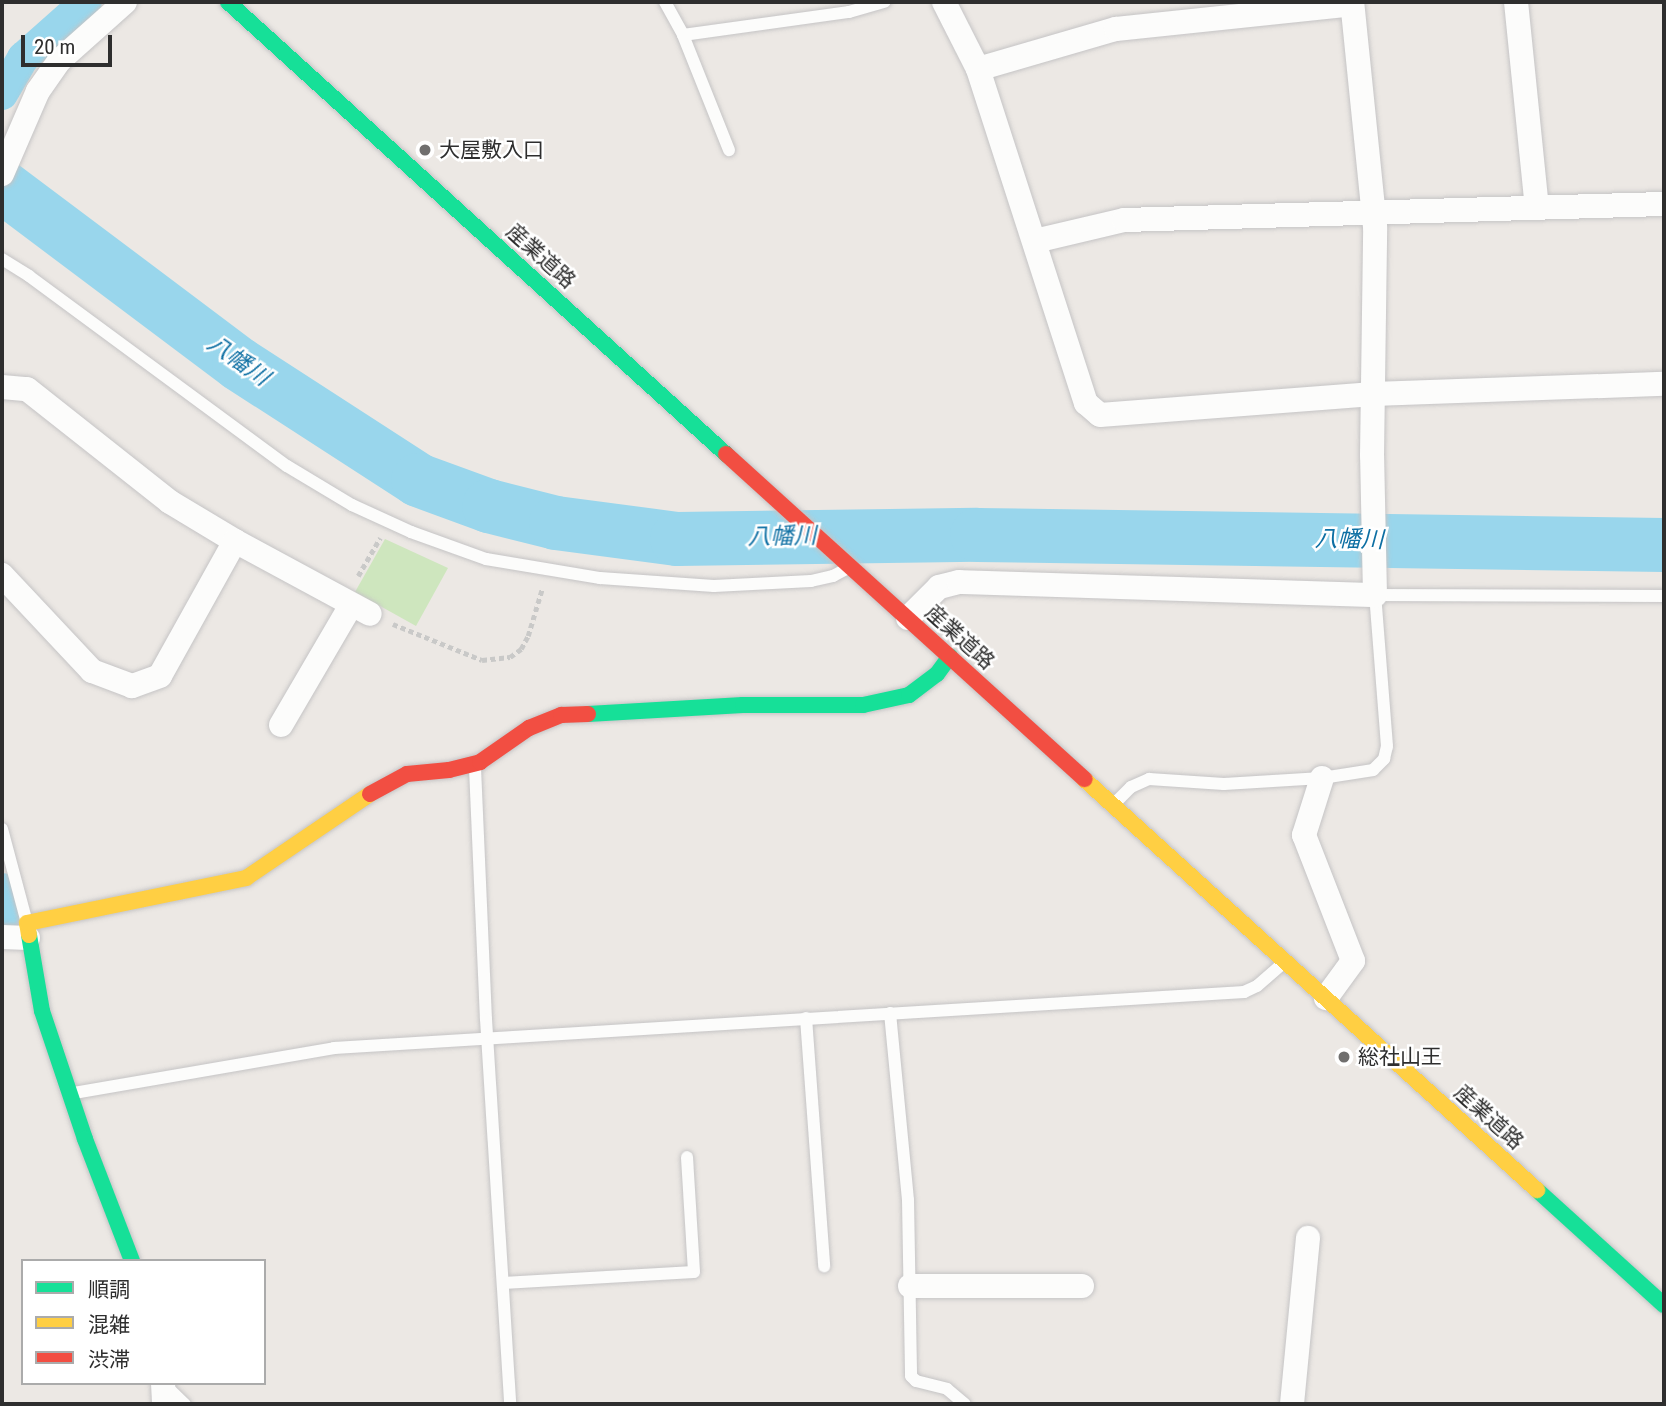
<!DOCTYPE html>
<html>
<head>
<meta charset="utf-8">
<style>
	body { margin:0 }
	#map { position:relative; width:1666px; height:1406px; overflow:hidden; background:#ece8e4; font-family:"Roboto Condensed","Noto Sans JP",sans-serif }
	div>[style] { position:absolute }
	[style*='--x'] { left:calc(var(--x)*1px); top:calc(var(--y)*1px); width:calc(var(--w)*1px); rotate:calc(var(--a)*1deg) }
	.green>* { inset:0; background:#cee6be }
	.canal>* { height:32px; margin:-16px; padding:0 16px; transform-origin:16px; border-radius:16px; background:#99d6ec }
	.river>* { height:54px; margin:-27px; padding:0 27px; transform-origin:27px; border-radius:27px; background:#99d6ec }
	.path>* { height:4.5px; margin-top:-2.25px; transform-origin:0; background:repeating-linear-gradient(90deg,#c9c9c8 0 5px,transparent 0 8.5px) }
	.roads { filter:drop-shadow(0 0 2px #c5c4c5) drop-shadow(0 0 2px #c5c4c5) }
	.lane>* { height:12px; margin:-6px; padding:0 6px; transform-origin:6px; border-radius:6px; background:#fcfcfb }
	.street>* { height:24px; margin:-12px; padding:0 12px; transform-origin:12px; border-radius:12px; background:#fcfcfb }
	.fast>* { height:16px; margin:-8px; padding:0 8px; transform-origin:8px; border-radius:8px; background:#16e098 }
	.slow>* { height:16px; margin:-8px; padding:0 8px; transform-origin:8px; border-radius:8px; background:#ffcf43 }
	.jam>* { height:16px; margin:-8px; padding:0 8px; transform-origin:8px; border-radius:8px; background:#f24e42 }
	.dots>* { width:19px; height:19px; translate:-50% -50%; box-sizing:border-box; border:4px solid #fff; border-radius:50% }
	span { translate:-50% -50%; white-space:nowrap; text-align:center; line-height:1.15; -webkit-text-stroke:5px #fff; paint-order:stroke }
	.poi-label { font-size:21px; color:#2e2e2e }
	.left { translate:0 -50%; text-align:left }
	.street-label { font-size:21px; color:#2e2e2e }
	.water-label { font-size:23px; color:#0d6fa3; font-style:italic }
	.frame { position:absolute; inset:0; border:4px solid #2e2e2e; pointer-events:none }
	.legend { position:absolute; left:21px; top:1259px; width:245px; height:126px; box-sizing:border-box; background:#fff; border:2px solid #ababab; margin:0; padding:9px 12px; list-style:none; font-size:21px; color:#2e2e2e }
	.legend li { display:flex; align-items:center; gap:14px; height:35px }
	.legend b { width:35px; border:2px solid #ababab }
	.scale { position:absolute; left:21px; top:35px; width:91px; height:32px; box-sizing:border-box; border:4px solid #2e2e2e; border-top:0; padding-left:9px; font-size:21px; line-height:24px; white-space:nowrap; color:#2e2e2e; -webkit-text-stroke:5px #fff; paint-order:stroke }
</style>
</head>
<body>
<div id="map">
	<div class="green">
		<div style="clip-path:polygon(385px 539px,448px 568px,416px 626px,355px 592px)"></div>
	</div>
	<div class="canal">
		<div style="--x:2;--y:94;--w:42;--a:-59.7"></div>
		<div style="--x:23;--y:58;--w:84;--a:-41.6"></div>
		<div style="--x:2;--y:889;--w:27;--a:77"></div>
	</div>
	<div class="river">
		<div style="--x:2;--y:186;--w:296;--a:36.9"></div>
		<div style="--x:239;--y:364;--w:213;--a:32.9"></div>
		<div style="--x:418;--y:480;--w:76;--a:20.1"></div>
		<div style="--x:489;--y:506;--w:69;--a:14.2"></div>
		<div style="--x:556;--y:523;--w:122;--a:7.5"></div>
		<div style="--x:677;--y:539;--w:300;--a:-0.8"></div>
		<div style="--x:977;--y:535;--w:687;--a:0.83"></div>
	</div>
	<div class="path">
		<div style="--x:358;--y:576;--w:44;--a:-59.9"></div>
		<div style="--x:393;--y:624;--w:96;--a:22"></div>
		<div style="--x:482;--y:660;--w:28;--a:-6"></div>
		<div style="--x:510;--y:657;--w:14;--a:-36"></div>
		<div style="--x:521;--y:649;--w:15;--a:-62"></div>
		<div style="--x:528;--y:636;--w:49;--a:-73.4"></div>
	</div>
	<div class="roads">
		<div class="lane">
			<div style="--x:665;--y:2;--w:38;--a:61"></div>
			<div style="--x:683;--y:35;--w:124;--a:68.2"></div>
			<div style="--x:683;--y:35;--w:168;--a:-7.9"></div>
			<div style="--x:849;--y:12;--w:37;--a:-16"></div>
			<div style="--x:2;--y:259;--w:32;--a:32"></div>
			<div style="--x:29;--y:276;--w:320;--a:36.4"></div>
			<div style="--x:287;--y:466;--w:76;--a:31"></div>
			<div style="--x:352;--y:505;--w:65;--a:24.6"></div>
			<div style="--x:411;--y:532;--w:80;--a:19.8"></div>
			<div style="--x:486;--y:559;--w:116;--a:9.5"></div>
			<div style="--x:600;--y:578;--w:114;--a:4"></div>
			<div style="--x:714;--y:586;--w:97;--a:-3"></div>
			<div style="--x:811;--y:581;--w:23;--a:-13"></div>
			<div style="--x:833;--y:576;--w:15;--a:-28"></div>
			<div style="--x:475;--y:768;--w:251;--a:87.5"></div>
			<div style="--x:486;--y:1019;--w:386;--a:86.4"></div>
			<div style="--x:1114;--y:804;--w:24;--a:-45"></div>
			<div style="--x:1131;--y:787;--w:20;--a:-24"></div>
			<div style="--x:1149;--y:779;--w:75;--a:3.8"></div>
			<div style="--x:1224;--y:784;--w:98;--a:-3.5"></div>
			<div style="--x:1322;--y:778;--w:52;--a:-8.9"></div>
			<div style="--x:1373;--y:770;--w:16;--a:-45"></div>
			<div style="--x:1384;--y:759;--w:13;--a:-77"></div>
			<div style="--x:1387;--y:746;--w:151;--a:-94.5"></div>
			<div style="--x:1375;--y:595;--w:289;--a:0.2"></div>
			<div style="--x:2;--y:829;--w:93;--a:75.1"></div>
			<div style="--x:890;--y:1013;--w:188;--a:84.5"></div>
			<div style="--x:908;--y:1200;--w:176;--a:89"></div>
			<div style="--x:911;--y:1376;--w:7;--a:45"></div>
			<div style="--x:916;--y:1381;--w:32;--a:14"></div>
			<div style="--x:947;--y:1389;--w:23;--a:40"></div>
			<div style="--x:806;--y:1018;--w:249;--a:85.8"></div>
			<div style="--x:74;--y:1093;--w:264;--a:-9.8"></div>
			<div style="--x:334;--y:1048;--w:912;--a:-3.52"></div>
			<div style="--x:1244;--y:992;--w:14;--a:-25"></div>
			<div style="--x:1257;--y:986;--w:35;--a:-41"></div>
			<div style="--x:503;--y:1283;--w:191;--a:-3.3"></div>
			<div style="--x:694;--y:1272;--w:115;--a:-93.5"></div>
			<div style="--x:165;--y:1385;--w:28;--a:44"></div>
		</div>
		<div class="street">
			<div style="--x:944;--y:2;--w:75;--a:63.1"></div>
			<div style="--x:978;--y:69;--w:351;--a:72.1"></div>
			<div style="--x:1086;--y:403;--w:18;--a:41"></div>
			<div style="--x:1100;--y:415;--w:274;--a:-4.4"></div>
			<div style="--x:1373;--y:394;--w:291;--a:-2"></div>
			<div style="--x:1516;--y:2;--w:206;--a:84.2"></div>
			<div style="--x:978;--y:69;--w:144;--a:-16.2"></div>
			<div style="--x:1116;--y:29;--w:237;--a:-6"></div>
			<div style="--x:2;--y:174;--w:90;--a:-66.6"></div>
			<div style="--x:38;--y:91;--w:38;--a:-55"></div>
			<div style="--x:60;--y:60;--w:87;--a:-41.7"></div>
			<div style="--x:1035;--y:241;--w:91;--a:-13.3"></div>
			<div style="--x:1124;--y:220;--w:540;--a:-1.7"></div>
			<div style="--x:2;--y:387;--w:25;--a:5"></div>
			<div style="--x:27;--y:389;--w:182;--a:38.3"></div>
			<div style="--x:170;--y:502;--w:76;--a:31"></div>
			<div style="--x:235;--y:541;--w:154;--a:119.1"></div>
			<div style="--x:160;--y:676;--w:30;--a:160"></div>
			<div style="--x:132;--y:686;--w:43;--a:-159.4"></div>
			<div style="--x:92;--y:671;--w:132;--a:-133.2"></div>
			<div style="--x:235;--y:541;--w:153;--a:28.4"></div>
			<div style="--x:908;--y:618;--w:44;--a:-45"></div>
			<div style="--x:939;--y:587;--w:21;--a:-14"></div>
			<div style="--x:959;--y:582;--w:416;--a:1.8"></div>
			<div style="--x:1375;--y:595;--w:139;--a:-91.2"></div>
			<div style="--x:1372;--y:456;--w:229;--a:-89.2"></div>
			<div style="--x:1375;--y:227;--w:226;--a:-95.8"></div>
			<div style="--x:281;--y:725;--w:139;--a:-59.7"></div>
			<div style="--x:1322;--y:778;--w:60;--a:107.5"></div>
			<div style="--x:1304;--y:835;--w:135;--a:68.7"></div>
			<div style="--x:1353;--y:961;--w:46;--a:126.1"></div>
			<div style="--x:2;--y:937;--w:26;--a:2"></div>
			<div style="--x:910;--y:1286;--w:172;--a:0"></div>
			<div style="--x:163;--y:1383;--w:21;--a:87"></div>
			<div style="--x:1292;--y:1404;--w:167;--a:-84.5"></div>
		</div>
		<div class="fast">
			<div style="--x:228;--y:2;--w:673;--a:42.23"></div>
			<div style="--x:588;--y:714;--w:155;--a:-3.3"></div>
			<div style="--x:743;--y:705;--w:120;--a:0"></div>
			<div style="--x:863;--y:705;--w:47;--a:-12.3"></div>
			<div style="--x:909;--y:695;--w:35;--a:-37"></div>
			<div style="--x:937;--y:674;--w:22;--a:-54"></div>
			<div style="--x:29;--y:935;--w:77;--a:80.3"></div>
			<div style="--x:42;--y:1011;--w:135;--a:71.4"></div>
			<div style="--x:85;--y:1139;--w:131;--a:68.9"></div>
			<div style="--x:1537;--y:1190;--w:171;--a:42.2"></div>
		</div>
		<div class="slow">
			<div style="--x:1084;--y:779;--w:612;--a:42.22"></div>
			<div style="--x:29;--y:935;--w:12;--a:-99"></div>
			<div style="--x:27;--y:923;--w:224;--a:-11.6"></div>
			<div style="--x:246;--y:878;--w:150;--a:-34.1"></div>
		</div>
		<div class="jam">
			<div style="--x:726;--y:454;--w:484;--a:42.2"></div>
			<div style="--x:370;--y:794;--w:42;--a:-28.4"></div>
			<div style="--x:407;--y:774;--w:42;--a:-5.4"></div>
			<div style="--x:449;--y:770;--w:32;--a:-14"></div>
			<div style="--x:480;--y:762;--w:60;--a:-34.8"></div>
			<div style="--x:529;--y:728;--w:35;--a:-22"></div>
			<div style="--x:561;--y:715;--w:27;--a:-2"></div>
		</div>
	</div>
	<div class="dots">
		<div style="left:425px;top:150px;background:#706f6e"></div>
		<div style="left:1344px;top:1057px;background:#706f6e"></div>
	</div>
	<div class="poi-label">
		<span class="left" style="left:439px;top:150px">大屋敷入口</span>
		<span class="left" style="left:1358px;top:1057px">総社山王</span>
	</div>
	<div class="street-label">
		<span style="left:541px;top:256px;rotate:42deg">産業道路</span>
		<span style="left:960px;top:637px;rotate:42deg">産業道路</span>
		<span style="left:1489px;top:1117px;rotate:42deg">産業道路</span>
	</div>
	<div class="water-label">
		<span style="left:238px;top:361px;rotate:35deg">八幡川</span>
		<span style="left:782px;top:537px;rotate:-1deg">八幡川</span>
		<span style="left:1349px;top:540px;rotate:1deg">八幡川</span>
	</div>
	<div class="frame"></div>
	<ul class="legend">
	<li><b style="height:9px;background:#16e098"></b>順調</li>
	<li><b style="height:9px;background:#ffcf43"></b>混雑</li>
	<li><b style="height:9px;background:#f24e42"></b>渋滞</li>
	</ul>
	<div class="scale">20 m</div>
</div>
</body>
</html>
